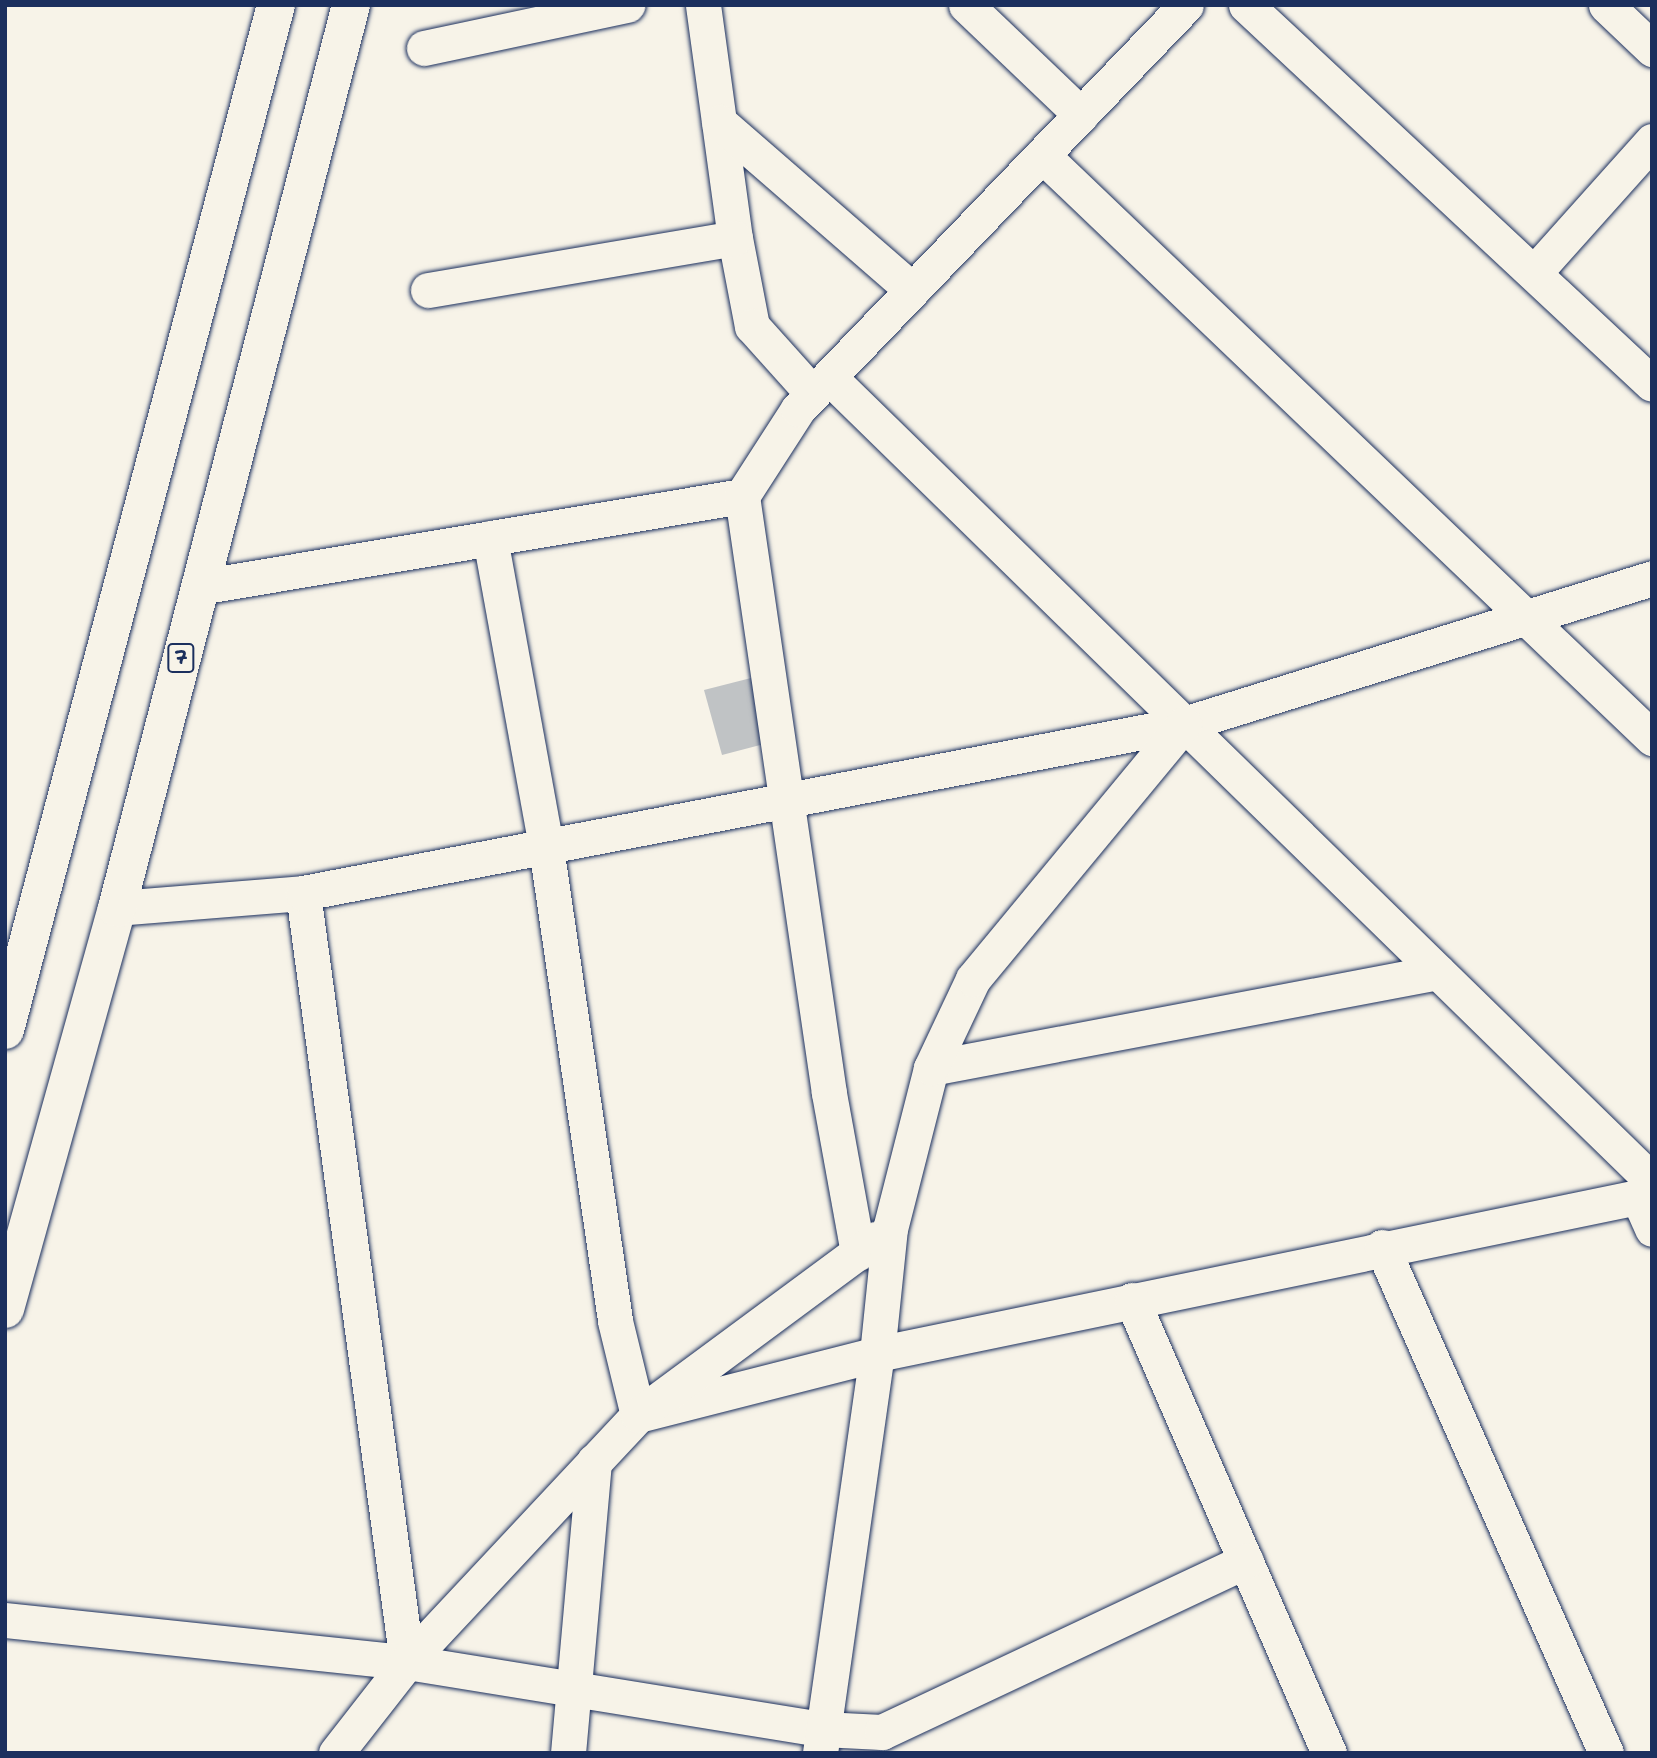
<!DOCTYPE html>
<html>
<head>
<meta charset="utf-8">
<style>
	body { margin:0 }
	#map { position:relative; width:1657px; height:1758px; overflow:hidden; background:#f7f3e8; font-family:"Shantell Sans",sans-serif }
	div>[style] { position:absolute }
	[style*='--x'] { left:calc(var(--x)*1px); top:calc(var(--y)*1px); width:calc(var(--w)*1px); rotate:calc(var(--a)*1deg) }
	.building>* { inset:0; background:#c0c3c5 }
	.roads { filter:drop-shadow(0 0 2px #1b2f5e) drop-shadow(0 0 2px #1b2f5e) }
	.minor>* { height:35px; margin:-17.5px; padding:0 17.5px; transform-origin:17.5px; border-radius:17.5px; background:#f7f3e8 }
	.trunk>* { height:38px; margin:-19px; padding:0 19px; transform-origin:19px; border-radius:19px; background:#f7f3e8 }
	span { translate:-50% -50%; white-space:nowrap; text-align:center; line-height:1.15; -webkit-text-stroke:7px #f7f3e8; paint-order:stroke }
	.shield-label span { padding:2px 5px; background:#f7f3e8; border:2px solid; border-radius:5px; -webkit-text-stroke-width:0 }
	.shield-label { font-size:19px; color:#1b2f5e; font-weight:700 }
	.frame { position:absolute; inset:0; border:7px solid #1b2f5e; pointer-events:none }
</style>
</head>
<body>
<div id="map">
	<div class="building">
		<div style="clip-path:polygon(751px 678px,768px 743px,722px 755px,704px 690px)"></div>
	</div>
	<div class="roads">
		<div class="minor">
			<div style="--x:703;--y:5;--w:235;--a:82.2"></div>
			<div style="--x:735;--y:238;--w:90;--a:79.1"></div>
			<div style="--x:752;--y:326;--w:91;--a:48.1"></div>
			<div style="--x:966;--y:5;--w:159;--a:43.7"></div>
			<div style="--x:1246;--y:5;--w:555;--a:43.03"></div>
			<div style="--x:1606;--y:5;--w:64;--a:43.7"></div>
			<div style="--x:424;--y:48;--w:208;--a:-12"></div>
			<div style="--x:719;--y:122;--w:256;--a:41"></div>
			<div style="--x:1042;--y:155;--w:844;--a:43.7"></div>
			<div style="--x:1534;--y:273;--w:177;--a:-48.2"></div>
			<div style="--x:428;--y:290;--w:311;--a:-9.6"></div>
			<div style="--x:829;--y:377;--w:1151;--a:44.33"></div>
			<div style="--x:490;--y:538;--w:314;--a:79.7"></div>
			<div style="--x:546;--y:847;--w:479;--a:81.7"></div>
			<div style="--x:615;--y:1321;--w:97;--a:76.3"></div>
			<div style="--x:638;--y:1415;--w:247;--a:-14.3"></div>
			<div style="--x:877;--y:1354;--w:791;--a:-11.66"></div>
			<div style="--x:199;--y:587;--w:551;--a:-9.51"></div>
			<div style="--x:303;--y:893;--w:776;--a:82.3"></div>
			<div style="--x:117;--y:908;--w:187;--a:-4.6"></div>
			<div style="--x:303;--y:893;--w:897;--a:-10.86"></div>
			<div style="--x:1184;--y:724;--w:490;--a:-17.3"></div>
			<div style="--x:931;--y:1068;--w:516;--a:-10.72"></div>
			<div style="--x:1638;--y:1197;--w:35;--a:66"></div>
			<div style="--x:1382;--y:1247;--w:553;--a:66.12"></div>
			<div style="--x:858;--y:1253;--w:163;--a:-100.3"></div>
			<div style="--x:829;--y:1093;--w:603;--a:-98.29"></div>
			<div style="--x:742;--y:496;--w:103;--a:-57.2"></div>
			<div style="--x:798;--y:409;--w:560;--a:-46.16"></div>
			<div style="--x:1132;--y:1300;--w:494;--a:66.5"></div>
			<div style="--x:5;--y:1620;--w:404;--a:6"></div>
			<div style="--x:407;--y:1662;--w:420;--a:9.2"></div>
			<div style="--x:822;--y:1729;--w:60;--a:2.9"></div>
			<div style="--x:882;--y:1732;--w:402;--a:-25.2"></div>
			<div style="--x:336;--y:1753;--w:115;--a:-52"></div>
			<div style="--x:407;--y:1662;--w:338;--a:-46.9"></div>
			<div style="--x:638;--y:1415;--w:296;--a:-36.5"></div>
			<div style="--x:568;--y:1753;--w:293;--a:-84.9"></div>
			<div style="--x:820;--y:1753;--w:403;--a:-81.9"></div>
			<div style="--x:877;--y:1354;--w:126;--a:-84.1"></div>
			<div style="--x:890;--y:1229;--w:166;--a:-75.7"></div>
			<div style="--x:931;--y:1068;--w:98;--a:-64.7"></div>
			<div style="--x:973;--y:979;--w:331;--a:-50.4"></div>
		</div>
		<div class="trunk">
			<div style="--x:5;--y:1030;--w:1060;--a:-75.19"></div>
			<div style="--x:5;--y:1309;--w:416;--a:-74.4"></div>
			<div style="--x:117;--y:908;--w:933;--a:-75.47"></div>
		</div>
	</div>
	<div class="shield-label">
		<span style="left:181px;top:658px">7</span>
	</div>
	<div class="frame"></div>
</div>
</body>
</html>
